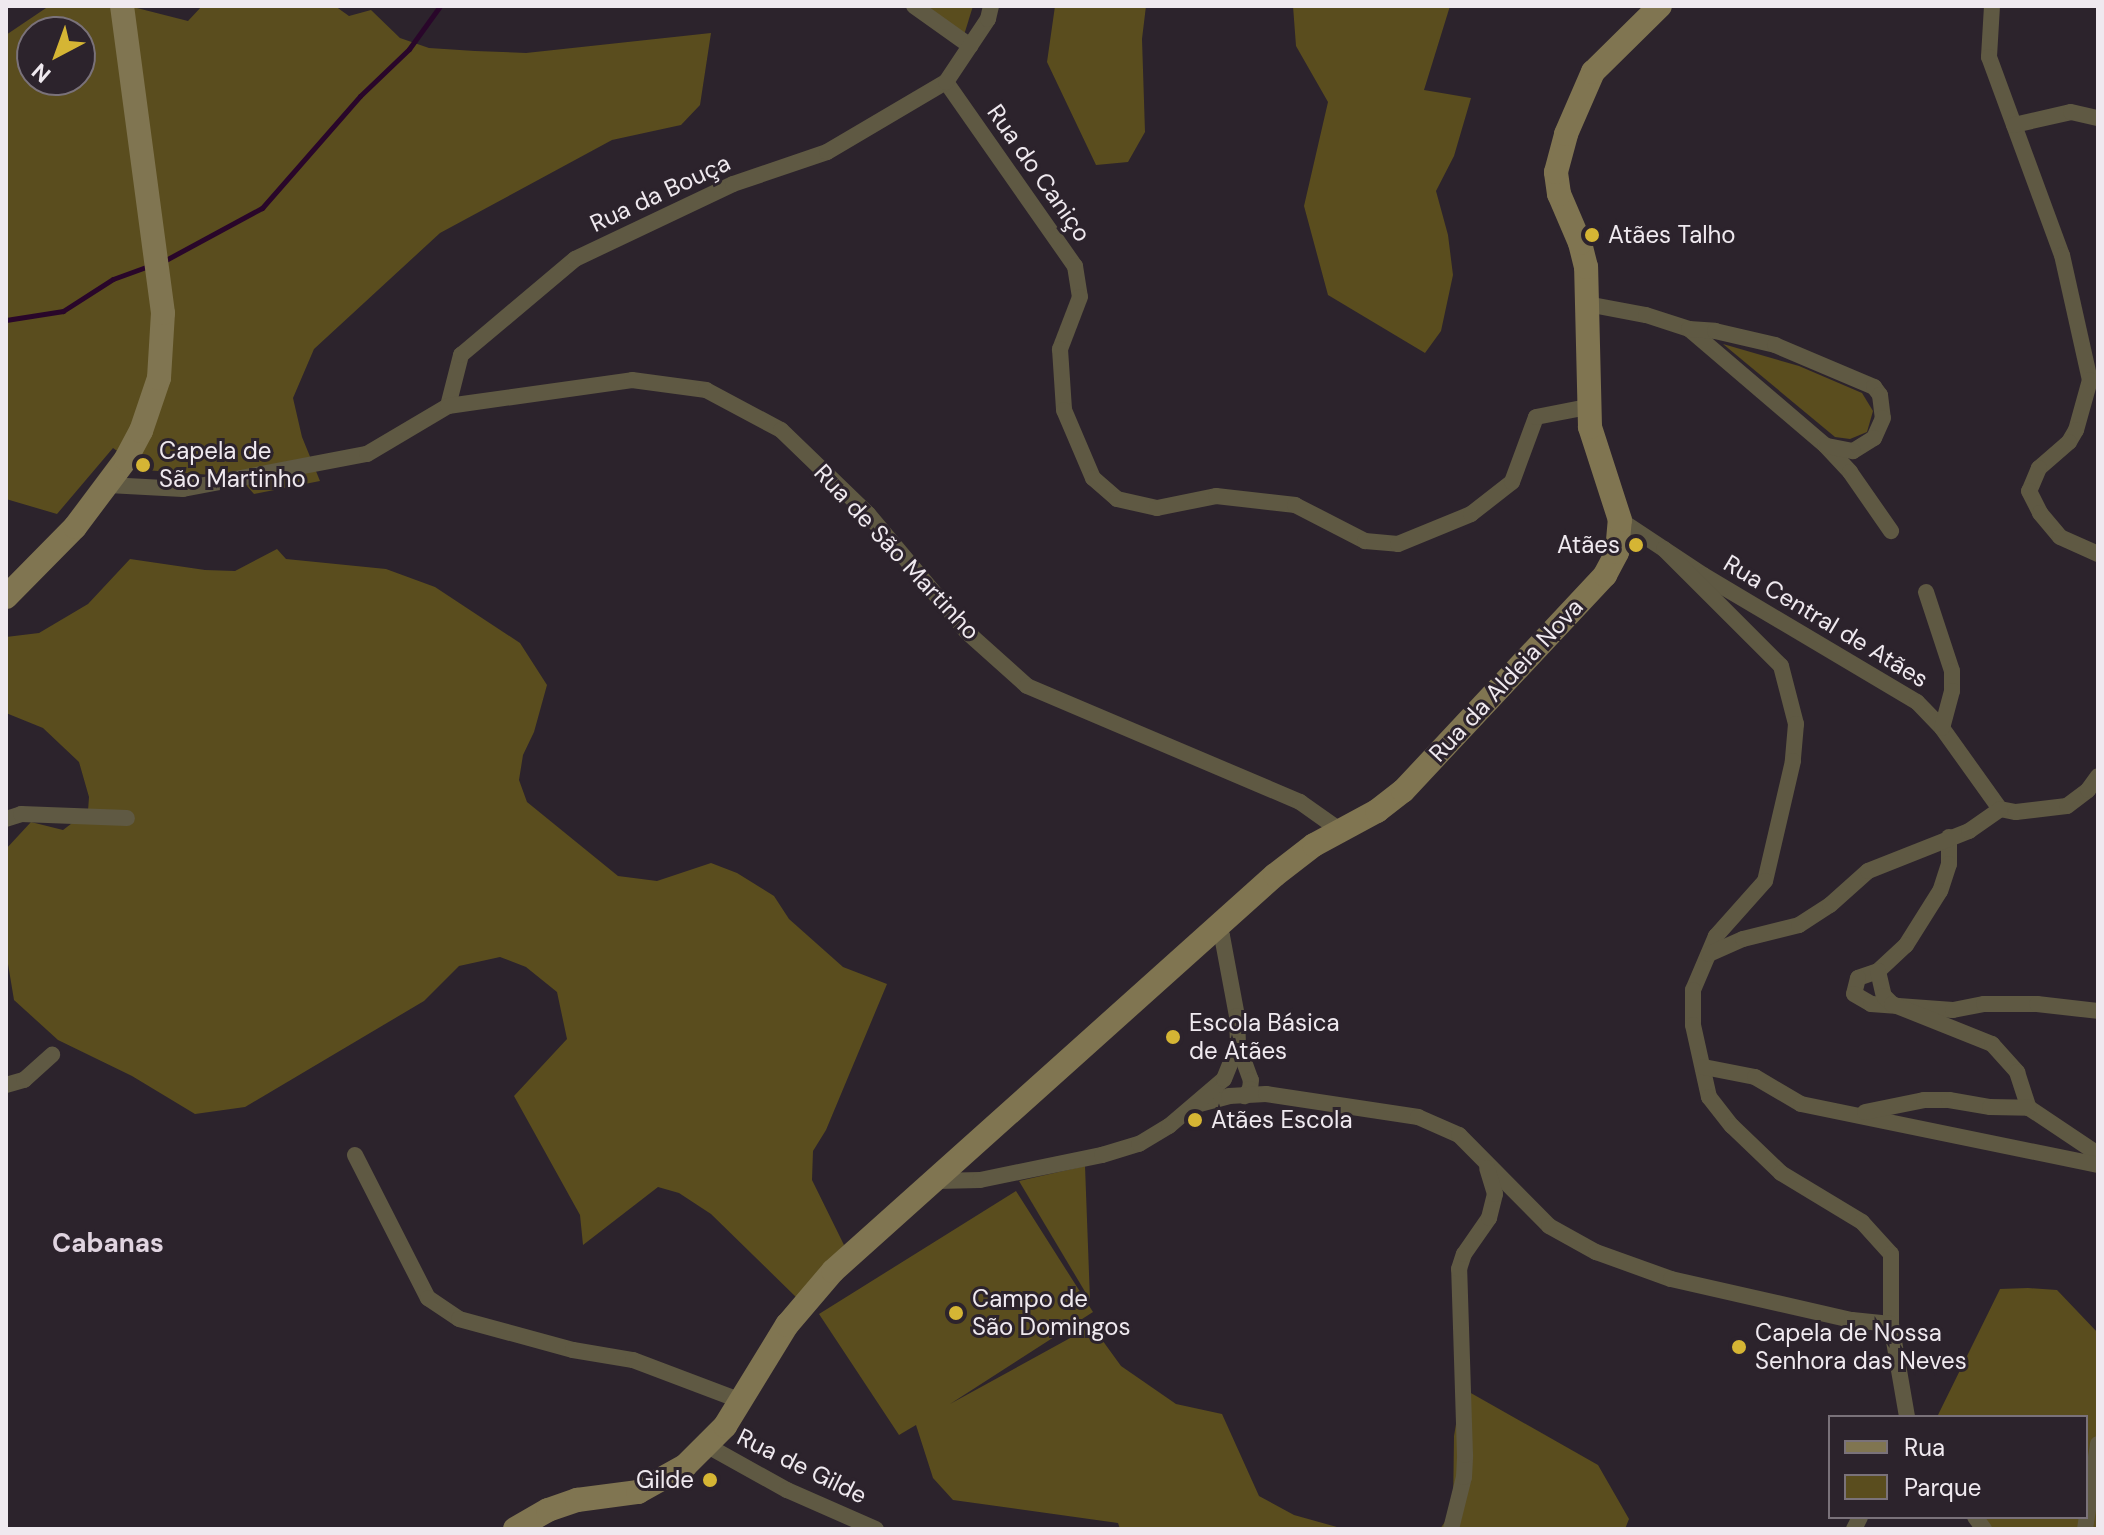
<!DOCTYPE html>
<html>
<head>
<meta charset="utf-8">
<style>
	body { margin:0 }
	#map { position:relative; width:2104px; height:1535px; overflow:hidden; background:#2c232c; font-family:"DM Sans",sans-serif }
	div>[style] { position:absolute }
	[style*='--x'] { left:calc(var(--x)*1px); top:calc(var(--y)*1px); width:calc(var(--w)*1px); rotate:calc(var(--a)*1deg) }
	.green>* { inset:0; background:#5a4d1e }
	.stream>* { height:5px; margin:-2.5px; padding:0 2.5px; transform-origin:2.5px; border-radius:2.5px; background:#29062a }
	.street>* { height:16px; margin:-8px; padding:0 8px; transform-origin:8px; border-radius:8px; background:#5f5943 }
	.secondary>* { height:24px; margin:-12px; padding:0 12px; transform-origin:12px; border-radius:12px; background:#807551 }
	.dots>* { width:22px; height:22px; translate:-50% -50%; box-sizing:border-box; border:4px solid #2c232c; border-radius:50% }
	span { translate:-50% -50%; white-space:nowrap; text-align:center; line-height:1.15; -webkit-text-stroke:6px #2c232c; paint-order:stroke }
	.street-label { font-size:24px; color:#efe9ef }
	.poi-label { font-size:24px; color:#efe9ef }
	.left { translate:0 -50%; text-align:left }
	.right { translate:-100% -50%; text-align:right }
	.neighbourhood-label { font-size:26px; color:#e0d4e0; font-weight:700 }
	.frame { position:absolute; inset:0; border:8px solid #efe9ef; pointer-events:none }
	.legend { position:absolute; left:1828px; top:1415px; width:260px; height:104px; box-sizing:border-box; background:#2c232c; border:2px solid #7a727a; margin:0; padding:10px 14px; list-style:none; font-size:24px; color:#efe9ef }
	.legend li { display:flex; align-items:center; gap:16px; height:40px }
	.legend b { width:40px; border:2px solid #7a727a }
	.north { position:absolute; left:16px; top:16px; width:80px; height:80px; box-sizing:border-box; background:#2c232c; border:2px solid #7a727a; border-radius:50%; rotate:221deg; font-size:22px; font-weight:700; line-height:32px; text-align:center; color:#efe9ef }
	.north::after { content:''; display:block; margin:auto; width:28px; height:36px; background:#d5b534; clip-path:polygon(50% 0,100% 100%,50% 72%,0 100%) }
</style>
</head>
<body>
<div id="map">
	<div class="green">
		<div style="clip-path:polygon(evenodd,49px 6px,129px 6px,188px 21px,202px 6px,335px 6px,349px 16px,371px 10px,400px 38px,429px 48px,475px 51px,526px 53px,711px 33px,700px 105px,681px 125px,612px 140px,440px 233px,314px 349px,293px 398px,302px 437px,320px 481px,254px 494px,239px 477px,144px 470px,113px 448px,57px 514px,6px 499px,6px 35px,49px 6px,32px 32px,80px 32px,80px 80px,32px 80px,32px 32px)"></div>
		<div style="clip-path:polygon(917px 6px,973px 6px,964px 35px)"></div>
		<div style="clip-path:polygon(1055px 6px,1146px 6px,1142px 39px,1145px 132px,1128px 162px,1096px 165px,1047px 62px)"></div>
		<div style="clip-path:polygon(1293px 6px,1450px 6px,1424px 90px,1471px 98px,1454px 156px,1436px 191px,1448px 235px,1453px 275px,1441px 331px,1425px 353px,1328px 295px,1304px 206px,1328px 102px,1296px 46px)"></div>
		<div style="clip-path:polygon(1723px 344px,1799px 366px,1862px 393px,1873px 411px,1867px 432px,1850px 439px,1835px 437px)"></div>
		<div style="clip-path:polygon(277px 549px,286px 559px,386px 569px,435px 587px,520px 643px,547px 685px,534px 732px,523px 755px,519px 780px,527px 802px,618px 876px,657px 881px,711px 863px,737px 873px,774px 896px,789px 919px,843px 967px,887px 984px,826px 1130px,813px 1151px,812px 1180px,844px 1245px,798px 1299px,711px 1214px,679px 1193px,658px 1187px,583px 1245px,580px 1215px,514px 1096px,567px 1039px,557px 992px,526px 967px,500px 957px,459px 966px,424px 1001px,245px 1107px,195px 1114px,132px 1076px,58px 1040px,14px 1000px,6px 952px,6px 849px,31px 822px,63px 830px,88px 811px,89px 797px,79px 762px,43px 728px,6px 713px,6px 637px,39px 633px,88px 604px,130px 559px,205px 570px,235px 571px)"></div>
		<div style="clip-path:polygon(1085px 1166px,1090px 1300px,1019px 1181px)"></div>
		<div style="clip-path:polygon(1016px 1191px,1093px 1312px,950px 1404px,1092px 1326px,1121px 1366px,1176px 1404px,1222px 1414px,1259px 1496px,1294px 1515px,1344px 1529px,1120px 1529px,1118px 1523px,953px 1500px,933px 1478px,916px 1425px,899px 1435px,819px 1314px)"></div>
		<div style="clip-path:polygon(2028px 1288px,2057px 1290px,2098px 1333px,2098px 1529px,1987px 1529px,1979px 1517px,2086px 1517px,2086px 1417px,1937px 1417px,2000px 1289px)"></div>
		<div style="clip-path:polygon(1462px 1388px,1598px 1465px,1629px 1519px,1625px 1529px,1440px 1529px,1453px 1510px,1454px 1436px)"></div>
	</div>
	<div class="stream">
		<div style="--x:162;--y:262;--w:114;--a:-28.4"></div>
		<div style="--x:262;--y:208;--w:149;--a:-48.8"></div>
		<div style="--x:360;--y:96;--w:68;--a:-43.8"></div>
		<div style="--x:409;--y:49;--w:53;--a:-54.2"></div>
		<div style="--x:6;--y:320;--w:58;--a:-9"></div>
		<div style="--x:63;--y:311;--w:59;--a:-32.6"></div>
		<div style="--x:113;--y:279;--w:38;--a:-20"></div>
	</div>
	<div class="street">
		<div style="--x:914;--y:6;--w:69;--a:35.5"></div>
		<div style="--x:1992;--y:6;--w:51;--a:93.4"></div>
		<div style="--x:1989;--y:57;--w:211;--a:69.8"></div>
		<div style="--x:2062;--y:255;--w:128;--a:77.4"></div>
		<div style="--x:2090;--y:380;--w:52;--a:105.6"></div>
		<div style="--x:2076;--y:430;--w:14;--a:120"></div>
		<div style="--x:2069;--y:442;--w:40;--a:139"></div>
		<div style="--x:2039;--y:468;--w:25;--a:113"></div>
		<div style="--x:2029;--y:491;--w:25;--a:63"></div>
		<div style="--x:2040;--y:513;--w:31;--a:50"></div>
		<div style="--x:2060;--y:537;--w:42;--a:24.1"></div>
		<div style="--x:946;--y:82;--w:225;--a:55"></div>
		<div style="--x:1075;--y:266;--w:31;--a:81"></div>
		<div style="--x:1080;--y:297;--w:56;--a:111"></div>
		<div style="--x:1060;--y:349;--w:61;--a:86.2"></div>
		<div style="--x:1064;--y:410;--w:74;--a:66.9"></div>
		<div style="--x:1093;--y:478;--w:32;--a:41"></div>
		<div style="--x:1117;--y:499;--w:41;--a:12.7"></div>
		<div style="--x:1157;--y:508;--w:60;--a:-11.5"></div>
		<div style="--x:1216;--y:496;--w:80;--a:6.5"></div>
		<div style="--x:1295;--y:505;--w:79;--a:27.2"></div>
		<div style="--x:1365;--y:541;--w:33;--a:5"></div>
		<div style="--x:1398;--y:544;--w:79;--a:-22.3"></div>
		<div style="--x:1471;--y:514;--w:52;--a:-38"></div>
		<div style="--x:1512;--y:482;--w:69;--a:-69.7"></div>
		<div style="--x:1536;--y:417;--w:53;--a:-10.9"></div>
		<div style="--x:2014;--y:125;--w:58;--a:-12.8"></div>
		<div style="--x:2071;--y:112;--w:28;--a:13"></div>
		<div style="--x:1587;--y:304;--w:60;--a:10.6"></div>
		<div style="--x:1646;--y:315;--w:45;--a:18"></div>
		<div style="--x:1689;--y:329;--w:179;--a:40.5"></div>
		<div style="--x:1825;--y:445;--w:37;--a:47"></div>
		<div style="--x:1850;--y:472;--w:72;--a:55.2"></div>
		<div style="--x:1689;--y:329;--w:26;--a:4"></div>
		<div style="--x:1715;--y:331;--w:62;--a:13.1"></div>
		<div style="--x:1775;--y:345;--w:108;--a:23"></div>
		<div style="--x:1874;--y:387;--w:10;--a:53"></div>
		<div style="--x:1880;--y:395;--w:23;--a:83"></div>
		<div style="--x:1883;--y:418;--w:22;--a:114"></div>
		<div style="--x:1874;--y:438;--w:25;--a:148"></div>
		<div style="--x:1853;--y:451;--w:26;--a:-169"></div>
		<div style="--x:448;--y:406;--w:53;--a:-75.7"></div>
		<div style="--x:461;--y:355;--w:149;--a:-40.1"></div>
		<div style="--x:575;--y:259;--w:175;--a:-25.4"></div>
		<div style="--x:733;--y:184;--w:99;--a:-18.8"></div>
		<div style="--x:827;--y:152;--w:138;--a:-30.5"></div>
		<div style="--x:946;--y:82;--w:76;--a:-56.3"></div>
		<div style="--x:988;--y:19;--w:13;--a:-77"></div>
		<div style="--x:108;--y:485;--w:75;--a:3.1"></div>
		<div style="--x:183;--y:489;--w:187;--a:-10.8"></div>
		<div style="--x:367;--y:454;--w:94;--a:-30.7"></div>
		<div style="--x:448;--y:406;--w:186;--a:-8"></div>
		<div style="--x:632;--y:380;--w:75;--a:7.7"></div>
		<div style="--x:706;--y:390;--w:85;--a:28.1"></div>
		<div style="--x:781;--y:430;--w:121;--a:44"></div>
		<div style="--x:868;--y:514;--w:155;--a:50"></div>
		<div style="--x:968;--y:633;--w:79;--a:41.9"></div>
		<div style="--x:1027;--y:686;--w:297;--a:23"></div>
		<div style="--x:1300;--y:802;--w:50;--a:35.3"></div>
		<div style="--x:1620;--y:520;--w:100;--a:33.5"></div>
		<div style="--x:1703;--y:575;--w:249;--a:30.7"></div>
		<div style="--x:1917;--y:702;--w:36;--a:46"></div>
		<div style="--x:1942;--y:728;--w:100;--a:54.4"></div>
		<div style="--x:2000;--y:809;--w:16;--a:11"></div>
		<div style="--x:2016;--y:812;--w:51;--a:-6.7"></div>
		<div style="--x:2067;--y:806;--w:26;--a:-37"></div>
		<div style="--x:2088;--y:790;--w:17;--a:-54"></div>
		<div style="--x:1664;--y:549;--w:165;--a:45"></div>
		<div style="--x:1781;--y:666;--w:60;--a:75.5"></div>
		<div style="--x:1796;--y:724;--w:37;--a:95"></div>
		<div style="--x:1793;--y:761;--w:123;--a:103.1"></div>
		<div style="--x:1765;--y:881;--w:74;--a:131.7"></div>
		<div style="--x:1716;--y:936;--w:59;--a:113.1"></div>
		<div style="--x:1693;--y:990;--w:35;--a:90"></div>
		<div style="--x:1693;--y:1025;--w:74;--a:77.5"></div>
		<div style="--x:1709;--y:1097;--w:37;--a:52"></div>
		<div style="--x:1732;--y:1126;--w:68;--a:43.8"></div>
		<div style="--x:1781;--y:1173;--w:95;--a:31.2"></div>
		<div style="--x:1862;--y:1222;--w:43;--a:47.8"></div>
		<div style="--x:1891;--y:1254;--w:70;--a:90"></div>
		<div style="--x:1891;--y:1324;--w:94;--a:80.2"></div>
		<div style="--x:1926;--y:592;--w:83;--a:71.8"></div>
		<div style="--x:1952;--y:671;--w:20;--a:90"></div>
		<div style="--x:1952;--y:691;--w:38;--a:105"></div>
		<div style="--x:6;--y:819;--w:16;--a:-18"></div>
		<div style="--x:21;--y:814;--w:106;--a:2.2"></div>
		<div style="--x:1949;--y:837;--w:27;--a:90"></div>
		<div style="--x:1949;--y:864;--w:28;--a:108"></div>
		<div style="--x:1940;--y:891;--w:64;--a:122.2"></div>
		<div style="--x:1906;--y:945;--w:38;--a:137"></div>
		<div style="--x:1878;--y:971;--w:21;--a:161"></div>
		<div style="--x:1858;--y:978;--w:16;--a:104"></div>
		<div style="--x:1854;--y:994;--w:20;--a:30"></div>
		<div style="--x:1871;--y:1004;--w:82;--a:4.2"></div>
		<div style="--x:1953;--y:1010;--w:32;--a:-11"></div>
		<div style="--x:1984;--y:1004;--w:53;--a:0"></div>
		<div style="--x:2037;--y:1004;--w:61;--a:6.5"></div>
		<div style="--x:1214;--y:927;--w:12;--a:48"></div>
		<div style="--x:1222;--y:936;--w:81;--a:79.4"></div>
		<div style="--x:1237;--y:1016;--w:29;--a:88"></div>
		<div style="--x:1238;--y:1045;--w:37;--a:70"></div>
		<div style="--x:1251;--y:1080;--w:9;--a:96"></div>
		<div style="--x:1250;--y:1089;--w:9;--a:126"></div>
		<div style="--x:1709;--y:954;--w:37;--a:-24"></div>
		<div style="--x:1743;--y:939;--w:58;--a:-14"></div>
		<div style="--x:1799;--y:925;--w:37;--a:-33"></div>
		<div style="--x:1830;--y:905;--w:51;--a:-41.8"></div>
		<div style="--x:1868;--y:871;--w:109;--a:-21.6"></div>
		<div style="--x:1969;--y:831;--w:38;--a:-35"></div>
		<div style="--x:1878;--y:971;--w:26;--a:77"></div>
		<div style="--x:1884;--y:996;--w:11;--a:45"></div>
		<div style="--x:1892;--y:1004;--w:108;--a:21.8"></div>
		<div style="--x:1992;--y:1044;--w:38;--a:48"></div>
		<div style="--x:2017;--y:1072;--w:38;--a:72"></div>
		<div style="--x:2029;--y:1108;--w:83;--a:33.7"></div>
		<div style="--x:1704;--y:1067;--w:52;--a:11.1"></div>
		<div style="--x:1755;--y:1077;--w:53;--a:30.4"></div>
		<div style="--x:1801;--y:1104;--w:303;--a:11.6"></div>
		<div style="--x:6;--y:1085;--w:19;--a:-16"></div>
		<div style="--x:24;--y:1080;--w:38;--a:-42"></div>
		<div style="--x:1196;--y:1105;--w:34;--a:-15"></div>
		<div style="--x:1229;--y:1096;--w:37;--a:-3"></div>
		<div style="--x:1266;--y:1094;--w:154;--a:8.6"></div>
		<div style="--x:1418;--y:1117;--w:45;--a:23.7"></div>
		<div style="--x:1459;--y:1135;--w:128;--a:45.3"></div>
		<div style="--x:1549;--y:1226;--w:54;--a:29"></div>
		<div style="--x:1596;--y:1252;--w:80;--a:19.8"></div>
		<div style="--x:1671;--y:1279;--w:186;--a:12.8"></div>
		<div style="--x:1852;--y:1320;--w:39;--a:6"></div>
		<div style="--x:1865;--y:1112;--w:60;--a:-11.5"></div>
		<div style="--x:1924;--y:1100;--w:25;--a:0"></div>
		<div style="--x:1949;--y:1100;--w:42;--a:9.7"></div>
		<div style="--x:1990;--y:1107;--w:39;--a:1"></div>
		<div style="--x:355;--y:1155;--w:161;--a:63"></div>
		<div style="--x:428;--y:1298;--w:37;--a:34"></div>
		<div style="--x:459;--y:1319;--w:118;--a:15.2"></div>
		<div style="--x:573;--y:1350;--w:61;--a:9.5"></div>
		<div style="--x:633;--y:1360;--w:113;--a:20.7"></div>
		<div style="--x:936;--y:1181;--w:44;--a:-1.3"></div>
		<div style="--x:980;--y:1180;--w:125;--a:-11.6"></div>
		<div style="--x:1102;--y:1155;--w:39;--a:-17"></div>
		<div style="--x:1139;--y:1144;--w:35;--a:-31"></div>
		<div style="--x:1169;--y:1126;--w:72;--a:-40.5"></div>
		<div style="--x:1224;--y:1079;--w:37;--a:-68"></div>
		<div style="--x:706;--y:1445;--w:93;--a:29.1"></div>
		<div style="--x:787;--y:1490;--w:97;--a:23.7"></div>
		<div style="--x:1975;--y:1517;--w:15;--a:53"></div>
		<div style="--x:1451;--y:1529;--w:54;--a:-76"></div>
		<div style="--x:1464;--y:1477;--w:22;--a:-87"></div>
		<div style="--x:1465;--y:1455;--w:186;--a:-91.8"></div>
		<div style="--x:1459;--y:1269;--w:16;--a:-72"></div>
		<div style="--x:1464;--y:1254;--w:44;--a:-55.2"></div>
		<div style="--x:1489;--y:1218;--w:25;--a:-76"></div>
		<div style="--x:1495;--y:1194;--w:27;--a:-107"></div>
		<div style="--x:1854;--y:1529;--w:13;--a:-63"></div>
		<div style="--x:2085;--y:1529;--w:86;--a:-81.3"></div>
	</div>
	<div class="secondary">
		<div style="--x:6;--y:597;--w:98;--a:-45.4"></div>
		<div style="--x:75;--y:527;--w:85;--a:-53.1"></div>
		<div style="--x:126;--y:459;--w:32;--a:-62"></div>
		<div style="--x:141;--y:431;--w:56;--a:-71.2"></div>
		<div style="--x:159;--y:378;--w:65;--a:-86.5"></div>
		<div style="--x:163;--y:313;--w:310;--a:-97.6"></div>
		<div style="--x:515;--y:1529;--w:38;--a:-30"></div>
		<div style="--x:548;--y:1510;--w:31;--a:-19"></div>
		<div style="--x:577;--y:1500;--w:62;--a:-7.5"></div>
		<div style="--x:638;--y:1492;--w:54;--a:-29"></div>
		<div style="--x:685;--y:1466;--w:57;--a:-45"></div>
		<div style="--x:725;--y:1426;--w:119;--a:-58.5"></div>
		<div style="--x:787;--y:1325;--w:71;--a:-49.6"></div>
		<div style="--x:833;--y:1271;--w:593;--a:-41.86"></div>
		<div style="--x:1275;--y:875;--w:49;--a:-37.6"></div>
		<div style="--x:1314;--y:845;--w:72;--a:-28.4"></div>
		<div style="--x:1377;--y:811;--w:33;--a:-38"></div>
		<div style="--x:1403;--y:791;--w:296;--a:-46.9"></div>
		<div style="--x:1605;--y:575;--w:26;--a:-62"></div>
		<div style="--x:1617;--y:552;--w:32;--a:-85"></div>
		<div style="--x:1620;--y:520;--w:98;--a:-107.9"></div>
		<div style="--x:1590;--y:427;--w:160;--a:-91.4"></div>
		<div style="--x:1586;--y:267;--w:25;--a:-104"></div>
		<div style="--x:1580;--y:243;--w:53;--a:-113.2"></div>
		<div style="--x:1559;--y:194;--w:22;--a:-98"></div>
		<div style="--x:1556;--y:172;--w:39;--a:-75"></div>
		<div style="--x:1566;--y:134;--w:68;--a:-66.5"></div>
		<div style="--x:1593;--y:72;--w:94;--a:-44.6"></div>
	</div>
	<div class="dots">
		<div style="left:1592px;top:235px;background:#d5b534"></div>
		<div style="left:143px;top:465px;background:#d5b534"></div>
		<div style="left:1636px;top:545px;background:#d5b534"></div>
		<div style="left:1173px;top:1037px;background:#d5b534"></div>
		<div style="left:1195px;top:1120px;background:#d5b534"></div>
		<div style="left:956px;top:1313px;background:#d5b534"></div>
		<div style="left:1739px;top:1347px;background:#d5b534"></div>
		<div style="left:710px;top:1480px;background:#d5b534"></div>
	</div>
	<div class="street-label">
		<span style="left:1039px;top:173px;rotate:55deg">Rua do Caniço</span>
		<span style="left:660px;top:193px;rotate:-25deg">Rua da Bouça</span>
		<span style="left:897px;top:552px;rotate:47deg">Rua de São Martinho</span>
		<span style="left:1826px;top:621px;rotate:31deg">Rua Central de Atães</span>
		<span style="left:1506px;top:680px;rotate:-47deg">Rua da Aldeia Nova</span>
		<span style="left:802px;top:1466px;rotate:26deg">Rua de Gilde</span>
	</div>
	<div class="poi-label">
		<span class="left" style="left:1608px;top:235px">Atães Talho</span>
		<span class="left" style="left:159px;top:465px">Capela de<br>São Martinho</span>
		<span class="right" style="left:1620px;top:545px">Atães</span>
		<span class="left" style="left:1189px;top:1037px">Escola Básica<br>de Atães</span>
		<span class="left" style="left:1211px;top:1120px">Atães Escola</span>
		<span class="left" style="left:972px;top:1313px">Campo de<br>São Domingos</span>
		<span class="left" style="left:1755px;top:1347px">Capela de Nossa<br>Senhora das Neves</span>
		<span class="right" style="left:694px;top:1480px">Gilde</span>
	</div>
	<div class="neighbourhood-label">
		<span style="left:108px;top:1244px">Cabanas</span>
	</div>
	<div class="frame"></div>
	<ul class="legend">
	<li><b style="height:10px;background:#807551"></b>Rua</li>
	<li><b style="height:22px;background:#5a4d1e"></b>Parque</li>
	</ul>
	<div class="north">N</div>
</div>
</body>
</html>
